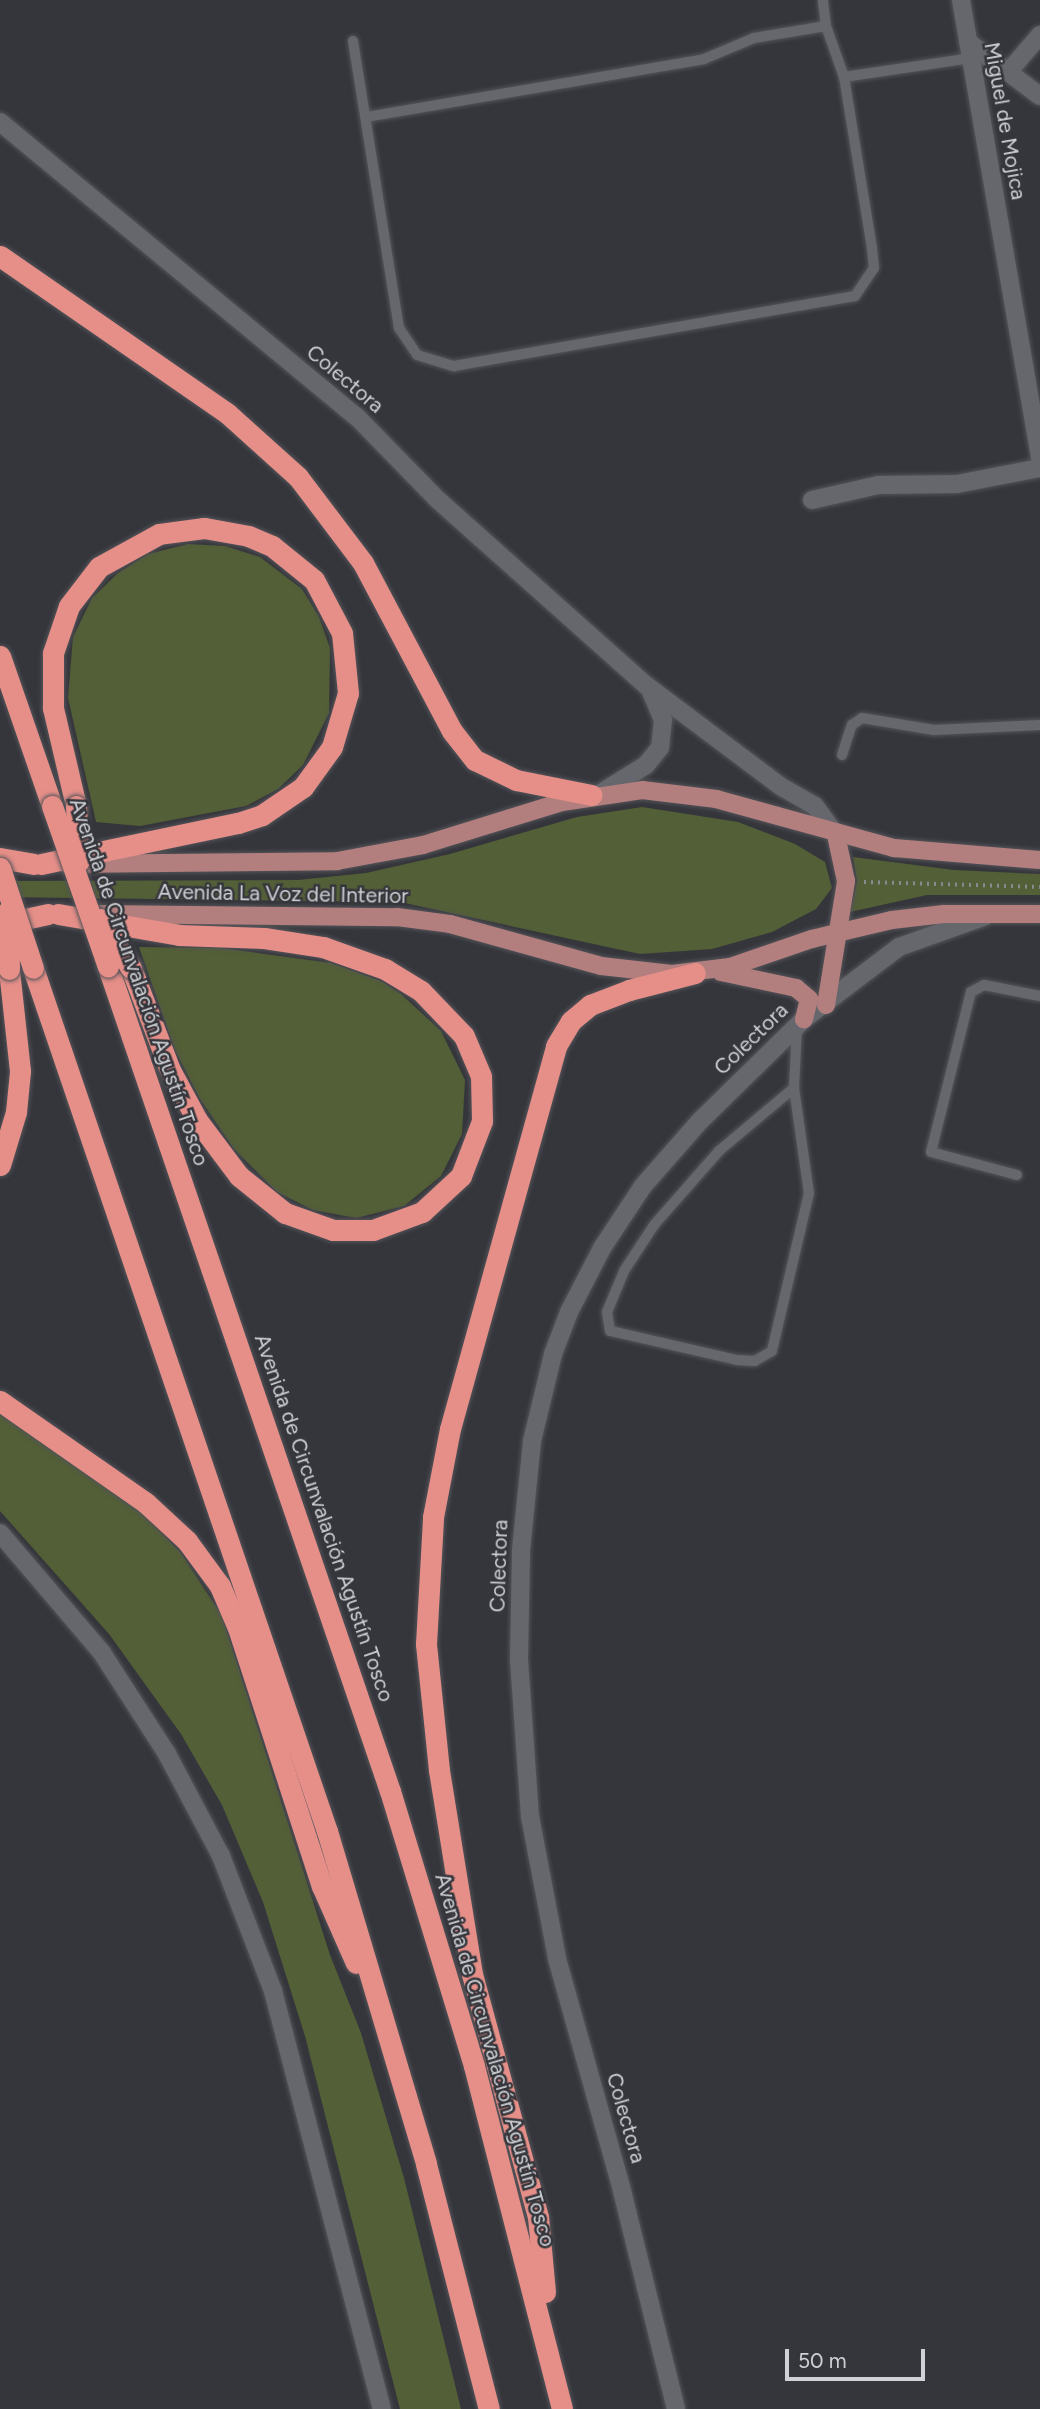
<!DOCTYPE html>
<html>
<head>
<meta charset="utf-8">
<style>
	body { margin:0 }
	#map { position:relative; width:1040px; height:2409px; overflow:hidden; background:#35363c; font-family:Figtree,sans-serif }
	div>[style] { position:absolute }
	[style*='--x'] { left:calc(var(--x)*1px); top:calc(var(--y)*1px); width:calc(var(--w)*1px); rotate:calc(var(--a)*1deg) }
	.green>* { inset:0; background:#535f37 }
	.path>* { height:3.5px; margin-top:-1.75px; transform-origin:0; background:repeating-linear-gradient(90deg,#898a8f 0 2px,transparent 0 7px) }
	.roads { filter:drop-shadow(0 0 2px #535358) drop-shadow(0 0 2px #535358) }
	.lane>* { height:10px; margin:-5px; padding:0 5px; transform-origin:5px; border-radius:5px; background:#66676d }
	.street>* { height:18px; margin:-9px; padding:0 9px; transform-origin:9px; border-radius:9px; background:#66676d }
	.secondary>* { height:18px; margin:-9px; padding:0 9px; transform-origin:9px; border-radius:9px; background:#66676d }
	.primary>* { height:18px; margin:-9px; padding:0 9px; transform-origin:9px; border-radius:9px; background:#b37f7e }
	.highway>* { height:21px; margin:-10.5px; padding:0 10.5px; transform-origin:10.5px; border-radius:10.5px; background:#e68f89 }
	.bridges { filter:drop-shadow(0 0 2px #535358) drop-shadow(0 0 2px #535358) }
	.highway-bridge>* { height:21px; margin:-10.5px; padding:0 10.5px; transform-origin:10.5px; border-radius:10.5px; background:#e68f89 }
	span { translate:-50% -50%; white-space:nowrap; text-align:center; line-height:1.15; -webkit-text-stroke:5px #35363c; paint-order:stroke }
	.street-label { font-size:21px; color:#d0d1d5 }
	.scale { position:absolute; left:785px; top:2349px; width:140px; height:32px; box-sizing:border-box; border:4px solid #d0d1d5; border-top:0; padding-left:9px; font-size:21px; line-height:24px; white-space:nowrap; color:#d0d1d5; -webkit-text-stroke:5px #35363c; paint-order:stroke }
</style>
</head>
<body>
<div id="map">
	<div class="green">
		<div style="clip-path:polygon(188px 544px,225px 546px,260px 557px,302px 589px,319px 617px,330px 648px,329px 713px,303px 765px,278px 789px,246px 806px,140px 826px,96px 822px,68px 698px,73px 637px,92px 598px,118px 573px,148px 554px)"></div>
		<div style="clip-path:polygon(642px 807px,738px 822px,795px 844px,825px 862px,832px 888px,816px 909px,772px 932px,712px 949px,640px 954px,400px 902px,0 897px,0 881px,298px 880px,366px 873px,450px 854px,577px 817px)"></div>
		<div style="clip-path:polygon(853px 857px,954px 870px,1040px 874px,1040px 895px,927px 895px,850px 912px,857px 881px)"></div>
		<div style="clip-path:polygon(139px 947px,222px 948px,331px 963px,381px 981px,401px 994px,441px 1031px,465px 1080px,462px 1134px,441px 1176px,404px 1206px,356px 1218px,313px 1210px,277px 1192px,234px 1149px,200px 1099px,175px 1050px)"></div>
		<div style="clip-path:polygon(0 1412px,137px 1508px,181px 1553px,222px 1616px,330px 1955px,361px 2033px,404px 2178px,461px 2409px,400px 2409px,305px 2036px,263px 1902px,222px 1805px,181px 1734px,109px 1634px,0 1511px)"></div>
	</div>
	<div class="path">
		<div style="--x:864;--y:882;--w:176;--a:1.6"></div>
	</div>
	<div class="roads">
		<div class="lane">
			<div style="--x:353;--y:41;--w:291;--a:80.9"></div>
			<div style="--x:399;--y:328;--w:32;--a:56"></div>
			<div style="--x:417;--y:355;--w:39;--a:17"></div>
			<div style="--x:454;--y:366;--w:407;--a:-9.9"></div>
			<div style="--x:855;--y:296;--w:34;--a:-56"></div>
			<div style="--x:874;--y:268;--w:20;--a:-96"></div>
			<div style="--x:872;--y:248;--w:173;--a:-99.3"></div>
			<div style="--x:844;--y:77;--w:54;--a:-109.4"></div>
			<div style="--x:844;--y:77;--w:128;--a:-8.5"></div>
			<div style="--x:366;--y:117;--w:343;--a:-9.7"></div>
			<div style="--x:704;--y:59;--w:54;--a:-22.8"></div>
			<div style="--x:754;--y:38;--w:73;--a:-9.5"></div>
			<div style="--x:826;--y:26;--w:26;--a:-97"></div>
			<div style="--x:842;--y:755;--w:32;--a:-72"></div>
			<div style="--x:852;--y:725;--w:12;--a:-35"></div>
			<div style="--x:862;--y:718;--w:73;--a:9.5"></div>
			<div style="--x:934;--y:730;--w:106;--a:-2.7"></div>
			<div style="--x:794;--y:1088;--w:106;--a:81.9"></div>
			<div style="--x:809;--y:1193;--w:162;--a:103.2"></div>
			<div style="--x:772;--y:1351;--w:20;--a:150"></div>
			<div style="--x:755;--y:1361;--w:18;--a:-177"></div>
			<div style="--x:737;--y:1360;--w:130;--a:-167.1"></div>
			<div style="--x:610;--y:1331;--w:19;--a:-99"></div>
			<div style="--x:607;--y:1312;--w:44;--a:-67.5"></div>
			<div style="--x:624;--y:1271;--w:55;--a:-56.9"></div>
			<div style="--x:654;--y:1225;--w:100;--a:-48.7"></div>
			<div style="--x:720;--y:1150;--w:97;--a:-40"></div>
			<div style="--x:794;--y:1088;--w:62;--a:-87.2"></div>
			<div style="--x:1017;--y:1175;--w:89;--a:-165"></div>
			<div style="--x:931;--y:1152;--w:165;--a:-76"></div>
			<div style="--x:971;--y:992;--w:15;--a:-28"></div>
			<div style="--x:984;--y:985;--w:57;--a:11.1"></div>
		</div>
		<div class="street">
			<div style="--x:961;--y:0;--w:464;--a:80.2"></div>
			<div style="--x:968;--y:42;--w:90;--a:36.9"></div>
			<div style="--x:1010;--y:70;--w:46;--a:-49.4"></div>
			<div style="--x:812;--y:500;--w:68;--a:-12.8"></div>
			<div style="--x:878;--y:485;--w:79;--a:-0.7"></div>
			<div style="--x:957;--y:484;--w:85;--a:-10.9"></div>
		</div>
		<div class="secondary">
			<div style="--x:0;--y:122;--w:462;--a:39.6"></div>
			<div style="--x:356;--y:416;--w:117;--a:45.7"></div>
			<div style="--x:438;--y:500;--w:280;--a:41.7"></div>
			<div style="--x:647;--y:686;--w:166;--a:36.9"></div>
			<div style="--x:780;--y:786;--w:40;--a:29.7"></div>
			<div style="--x:815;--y:806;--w:36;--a:54"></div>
			<div style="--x:601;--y:793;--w:53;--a:-31.9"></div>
			<div style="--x:646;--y:765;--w:22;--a:-51"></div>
			<div style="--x:660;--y:748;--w:28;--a:-84"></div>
			<div style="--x:663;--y:720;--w:30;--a:-113"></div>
			<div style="--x:0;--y:1533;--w:157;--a:49.6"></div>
			<div style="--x:102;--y:1653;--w:120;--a:57.2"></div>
			<div style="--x:167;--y:1754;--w:115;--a:62.1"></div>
			<div style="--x:221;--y:1856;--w:145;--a:68.9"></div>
			<div style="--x:273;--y:1991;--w:432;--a:75.4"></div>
			<div style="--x:676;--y:2409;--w:226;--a:-103.9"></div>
			<div style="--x:622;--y:2190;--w:241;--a:-105.7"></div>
			<div style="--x:557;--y:1958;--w:144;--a:-100.8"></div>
			<div style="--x:530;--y:1817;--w:158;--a:-94"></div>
			<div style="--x:519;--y:1659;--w:109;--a:-88.9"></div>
			<div style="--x:521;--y:1550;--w:110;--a:-84.2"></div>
			<div style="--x:532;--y:1441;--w:89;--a:-76.4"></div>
			<div style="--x:553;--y:1354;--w:45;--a:-69.1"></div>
			<div style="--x:569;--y:1312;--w:72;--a:-62.7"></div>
			<div style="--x:602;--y:1248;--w:74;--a:-56.5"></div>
			<div style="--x:643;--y:1186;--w:86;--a:-48.8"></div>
			<div style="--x:700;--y:1121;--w:146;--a:-44.4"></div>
			<div style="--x:804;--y:1019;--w:119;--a:-37.2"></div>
			<div style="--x:899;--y:947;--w:92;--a:-19.6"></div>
		</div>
		<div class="primary">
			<div style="--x:67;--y:864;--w:270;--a:-0.6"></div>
			<div style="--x:337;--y:861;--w:87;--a:-10.5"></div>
			<div style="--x:423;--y:845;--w:145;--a:-17.2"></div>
			<div style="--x:562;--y:802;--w:81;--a:-8.5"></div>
			<div style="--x:642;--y:790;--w:75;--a:6.9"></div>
			<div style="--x:716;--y:799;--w:185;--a:15.4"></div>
			<div style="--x:894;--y:848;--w:146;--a:4.7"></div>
			<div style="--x:98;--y:914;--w:299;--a:0.6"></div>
			<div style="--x:397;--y:917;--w:53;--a:7.5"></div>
			<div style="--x:450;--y:924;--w:157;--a:15.5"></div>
			<div style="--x:601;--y:966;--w:71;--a:6.4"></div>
			<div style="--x:672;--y:974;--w:58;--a:-6.9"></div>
			<div style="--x:730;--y:967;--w:87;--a:-18.9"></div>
			<div style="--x:812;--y:939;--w:82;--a:-13.4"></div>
			<div style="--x:892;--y:920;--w:52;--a:-6.6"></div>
			<div style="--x:944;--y:914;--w:96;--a:0"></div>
			<div style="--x:721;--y:972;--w:77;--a:12"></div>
			<div style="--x:796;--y:988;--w:17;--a:40"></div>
			<div style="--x:809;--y:999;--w:21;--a:104"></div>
			<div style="--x:826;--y:1005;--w:126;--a:-80.8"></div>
			<div style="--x:846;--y:881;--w:47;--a:-102.3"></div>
		</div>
		<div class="highway">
			<div style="--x:0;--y:256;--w:277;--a:34.7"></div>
			<div style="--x:228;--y:414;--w:94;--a:42"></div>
			<div style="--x:298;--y:477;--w:108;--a:52.9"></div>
			<div style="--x:363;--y:563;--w:190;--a:62.1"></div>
			<div style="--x:452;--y:731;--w:37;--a:52"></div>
			<div style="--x:475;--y:760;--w:46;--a:26"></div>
			<div style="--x:516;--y:780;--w:77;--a:11.2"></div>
			<div style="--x:0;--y:656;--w:159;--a:70.9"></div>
			<div style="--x:0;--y:858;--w:34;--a:10"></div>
			<div style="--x:41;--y:864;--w:201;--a:-11.8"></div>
			<div style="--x:238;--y:823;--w:25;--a:-18"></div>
			<div style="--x:262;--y:815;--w:50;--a:-34.3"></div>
			<div style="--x:303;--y:787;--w:49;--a:-54.1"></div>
			<div style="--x:332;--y:747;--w:56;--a:-73.5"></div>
			<div style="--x:348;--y:693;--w:60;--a:-95.7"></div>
			<div style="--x:342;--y:633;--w:60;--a:-117.8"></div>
			<div style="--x:314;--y:580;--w:54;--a:-141"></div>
			<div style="--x:272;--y:546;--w:25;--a:-157"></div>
			<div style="--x:249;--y:536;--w:46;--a:-169.9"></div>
			<div style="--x:204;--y:528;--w:45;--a:172.4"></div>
			<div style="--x:159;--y:534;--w:68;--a:151.2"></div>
			<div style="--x:99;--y:567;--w:49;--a:127.6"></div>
			<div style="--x:69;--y:606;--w:50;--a:108.8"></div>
			<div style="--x:53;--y:653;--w:55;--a:90"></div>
			<div style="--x:53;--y:708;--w:101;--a:76.8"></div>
			<div style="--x:58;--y:914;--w:123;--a:9.8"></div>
			<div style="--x:179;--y:935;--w:85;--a:2"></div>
			<div style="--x:264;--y:938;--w:60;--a:8.7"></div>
			<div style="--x:323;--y:947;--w:66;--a:19.5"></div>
			<div style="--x:385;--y:969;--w:42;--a:31.4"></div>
			<div style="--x:421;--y:991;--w:62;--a:46.3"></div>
			<div style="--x:464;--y:1036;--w:43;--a:67"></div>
			<div style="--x:481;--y:1076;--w:45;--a:88.7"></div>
			<div style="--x:482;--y:1121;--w:59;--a:110.9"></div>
			<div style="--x:461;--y:1176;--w:53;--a:137.3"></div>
			<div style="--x:422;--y:1212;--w:52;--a:159.8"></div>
			<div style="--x:373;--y:1230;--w:40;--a:180"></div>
			<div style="--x:333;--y:1230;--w:51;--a:-160.5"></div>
			<div style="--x:285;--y:1213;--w:59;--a:-141.2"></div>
			<div style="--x:239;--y:1176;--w:70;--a:-126.9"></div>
			<div style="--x:197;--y:1120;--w:57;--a:-118.4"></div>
			<div style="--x:170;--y:1070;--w:109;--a:-110.9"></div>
			<div style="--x:2;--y:924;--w:47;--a:-12.3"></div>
			<div style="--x:108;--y:967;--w:871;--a:71.11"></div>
			<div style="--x:390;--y:1791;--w:288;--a:73"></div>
			<div style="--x:474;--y:2066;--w:354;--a:75.6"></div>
			<div style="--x:33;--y:968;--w:912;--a:71.19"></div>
			<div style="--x:327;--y:1831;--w:347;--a:73.4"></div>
			<div style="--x:426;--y:2164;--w:253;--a:75.6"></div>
			<div style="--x:0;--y:1165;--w:55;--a:-73.2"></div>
			<div style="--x:16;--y:1112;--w:41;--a:-84.4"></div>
			<div style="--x:20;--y:1071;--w:103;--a:-96.2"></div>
			<div style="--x:0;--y:1401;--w:178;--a:34.9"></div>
			<div style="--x:146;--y:1503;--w:56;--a:42.8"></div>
			<div style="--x:187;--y:1541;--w:56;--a:53.7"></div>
			<div style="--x:220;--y:1586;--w:46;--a:66.8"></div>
			<div style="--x:238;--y:1628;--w:271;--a:72"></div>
			<div style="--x:322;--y:1886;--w:84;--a:66.2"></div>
			<div style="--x:545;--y:2292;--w:75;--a:-95.3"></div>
			<div style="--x:538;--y:2217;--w:252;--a:-105.2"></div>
			<div style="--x:472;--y:1974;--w:207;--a:-99.2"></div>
			<div style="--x:439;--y:1770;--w:127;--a:-95.9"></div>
			<div style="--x:426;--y:1644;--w:127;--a:-86.8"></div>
			<div style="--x:433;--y:1517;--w:90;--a:-79.1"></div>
			<div style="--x:450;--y:1429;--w:397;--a:-74.5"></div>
			<div style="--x:556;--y:1046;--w:29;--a:-59"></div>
			<div style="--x:571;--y:1021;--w:25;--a:-40"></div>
			<div style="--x:590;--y:1005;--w:42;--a:-21"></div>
			<div style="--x:629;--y:990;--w:68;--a:-14.4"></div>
		</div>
	</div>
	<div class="bridges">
		<div class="highway-bridge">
			<div style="--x:52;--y:806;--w:170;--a:70.8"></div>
			<div style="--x:76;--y:806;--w:55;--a:86.9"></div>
			<div style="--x:0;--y:868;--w:105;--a:71.7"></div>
			<div style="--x:8;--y:911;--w:58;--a:89"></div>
			<div style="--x:100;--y:919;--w:58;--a:57.7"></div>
		</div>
	</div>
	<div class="street-label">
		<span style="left:1005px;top:121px;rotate:80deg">Miguel de Mojica</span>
		<span style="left:345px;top:379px;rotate:40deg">Colectora</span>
		<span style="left:283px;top:894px;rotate:1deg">Avenida La Voz del Interior</span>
		<span style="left:139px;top:982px;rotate:71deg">Avenida de Circunvalación Agustín Tosco</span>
		<span style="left:751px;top:1039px;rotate:-44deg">Colectora</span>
		<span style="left:324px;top:1518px;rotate:71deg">Avenida de Circunvalación Agustín Tosco</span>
		<span style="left:499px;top:1566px;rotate:-88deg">Colectora</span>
		<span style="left:495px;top:2060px;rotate:74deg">Avenida de Circunvalación Agustín Tosco</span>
		<span style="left:626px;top:2118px;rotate:74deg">Colectora</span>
	</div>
	<div class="scale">50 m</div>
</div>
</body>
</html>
